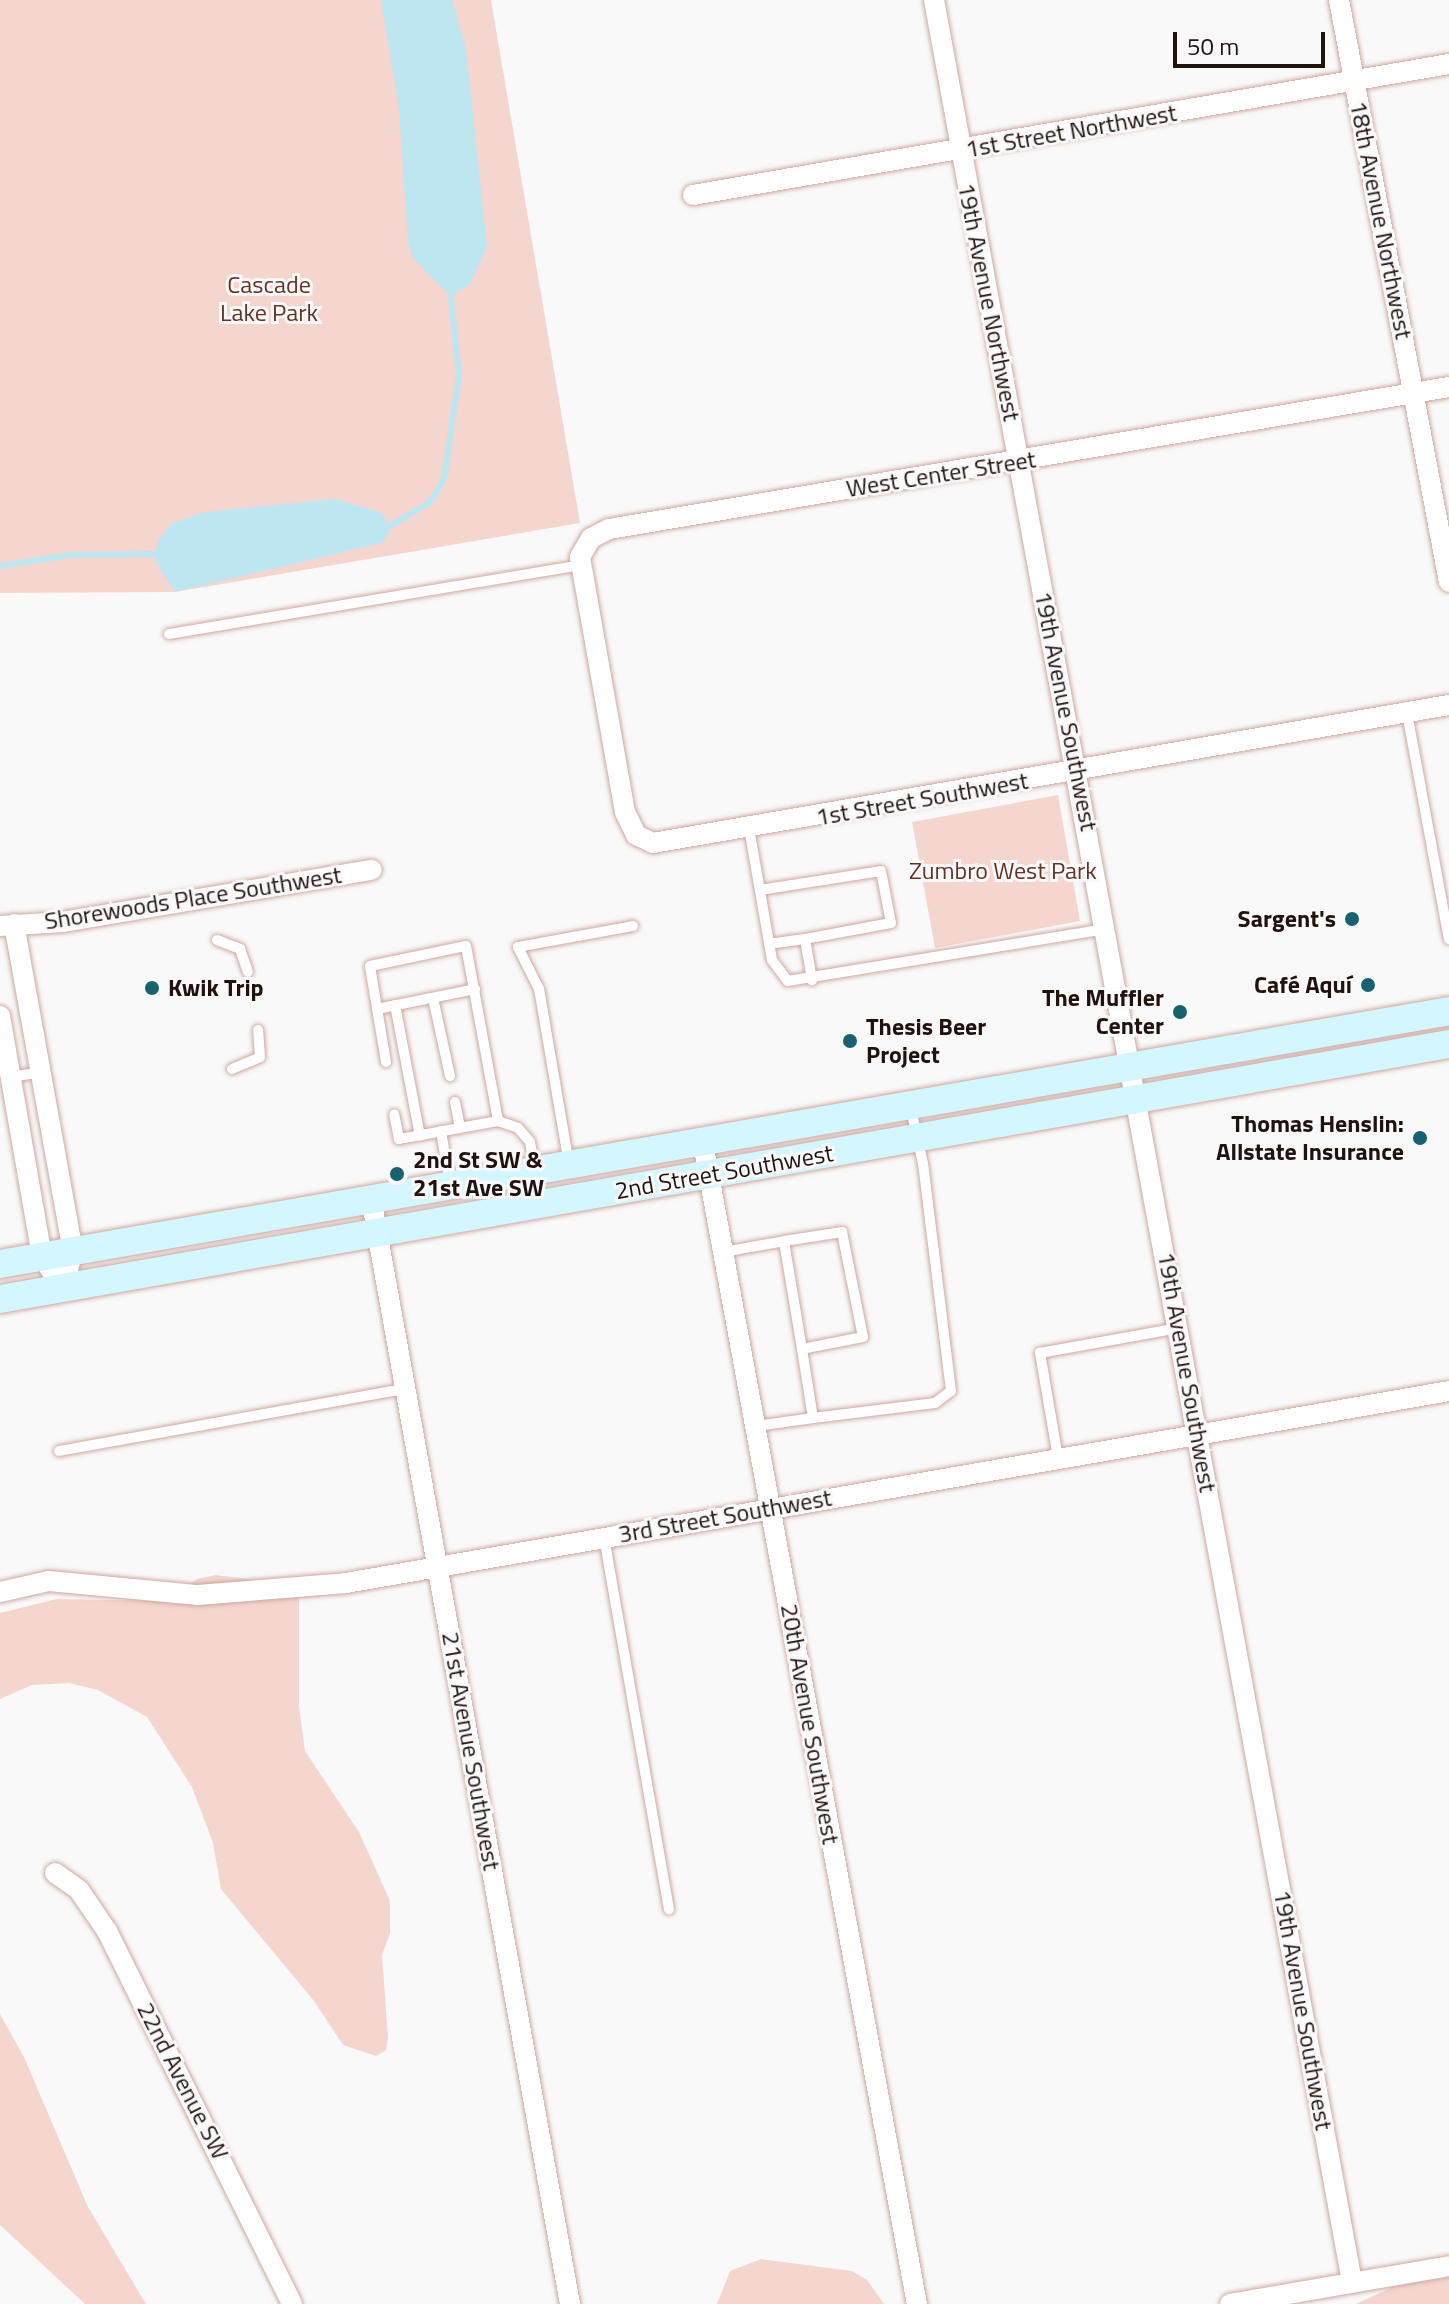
<!DOCTYPE html>
<html>
<head>
<meta charset="utf-8">
<style>
	body { margin:0 }
	#map { position:relative; width:1449px; height:2304px; overflow:hidden; background:#f9f9f9; font-family:"Titillium Web",sans-serif }
	div>[style] { position:absolute }
	[style*='--x'] { left:calc(var(--x)*1px); top:calc(var(--y)*1px); width:calc(var(--w)*1px); rotate:calc(var(--a)*1deg) }
	.green>* { inset:0; background:#f4d6ce }
	.water>* { inset:0; background:#bde6f1 }
	.stream>* { height:6px; margin:-3px; padding:0 3px; transform-origin:3px; border-radius:3px; background:#bde6f1 }
	.roads { filter:drop-shadow(0 0 2px #cca89f) drop-shadow(0 0 2px #cca89f) }
	.service>* { height:10px; margin:-5px; padding:0 5px; transform-origin:5px; border-radius:5px; background:#fff }
	.minor>* { height:20px; margin:-10px; padding:0 10px; transform-origin:10px; border-radius:10px; background:#fff }
	.secondary>* { height:28px; margin:-14px; padding:0 14px; transform-origin:14px; border-radius:14px; background:#d4f6fe }
	.dots>* { width:22px; height:22px; translate:-50% -50%; box-sizing:border-box; border:4px solid #f9f9f9; border-radius:50% }
	span { translate:-50% -50%; white-space:nowrap; text-align:center; line-height:1.15; -webkit-text-stroke:6px #f9f9f9; paint-order:stroke }
	.street-label { font-size:24px; color:#1f120f }
	.park-label { font-size:24px; color:#643226 }
	.poi-label { font-size:24px; color:#1f120f; font-weight:700 }
	.right { translate:-100% -50%; text-align:right }
	.left { translate:0 -50%; text-align:left }
	.scale { position:absolute; left:1173px; top:32px; width:152px; height:36px; box-sizing:border-box; border:4px solid #1f120f; border-top:0; padding-left:10px; font-size:24px; line-height:28px; white-space:nowrap; color:#1f120f; -webkit-text-stroke:6px #f9f9f9; paint-order:stroke }
</style>
</head>
<body>
<div id="map">
	<div class="green">
		<div style="clip-path:polygon(0 0,491px 0,580px 523px,175px 592px,0 593px)"></div>
		<div style="clip-path:polygon(1058px 795px,1080px 921px,935px 948px,912px 822px)"></div>
		<div style="clip-path:polygon(216px 1575px,283px 1584px,299px 1599px,299px 1706px,305px 1751px,359px 1832px,390px 1901px,390px 1933px,382px 1955px,388px 2038px,386px 2050px,376px 2056px,343px 2045px,314px 2001px,221px 1889px,213px 1843px,192px 1787px,147px 1717px,98px 1690px,69px 1683px,32px 1685px,0 1699px,0 1613px,57px 1599px,168px 1601px,197px 1579px)"></div>
		<div style="clip-path:polygon(0 2014px,24px 2057px,88px 2207px,146px 2304px,85px 2304px,0 2225px)"></div>
		<div style="clip-path:polygon(761px 2259px,852px 2271px,867px 2280px,884px 2304px,717px 2304px,730px 2271px)"></div>
		<div style="clip-path:polygon(1449px 2277px,1449px 2304px,1356px 2304px,1395px 2286px)"></div>
	</div>
	<div class="water">
		<div style="clip-path:polygon(381px 0,452px 0,466px 49px,487px 247px,470px 284px,451px 297px,412px 257px,408px 241px,399px 109px)"></div>
		<div style="clip-path:polygon(336px 499px,382px 513px,390px 526px,385px 542px,175px 592px,155px 561px,157px 542px,171px 524px,204px 512px)"></div>
	</div>
	<div class="stream">
		<div style="--x:390;--y:526;--w:47;--a:-31"></div>
		<div style="--x:430;--y:502;--w:27;--a:-59"></div>
		<div style="--x:444;--y:479;--w:105;--a:-81.8"></div>
		<div style="--x:459;--y:375;--w:78;--a:-95.9"></div>
		<div style="--x:0;--y:566;--w:70;--a:-9.1"></div>
		<div style="--x:69;--y:555;--w:86;--a:-0.7"></div>
	</div>
	<div class="roads">
		<div class="service">
			<div style="--x:169;--y:634;--w:417;--a:-9.5"></div>
			<div style="--x:1407;--y:713;--w:230;--a:79.5"></div>
			<div style="--x:749;--y:828;--w:134;--a:80.1"></div>
			<div style="--x:772;--y:960;--w:26;--a:53"></div>
			<div style="--x:788;--y:981;--w:320;--a:-9.3"></div>
			<div style="--x:760;--y:890;--w:122;--a:-8.9"></div>
			<div style="--x:881;--y:871;--w:53;--a:79.1"></div>
			<div style="--x:891;--y:923;--w:87;--a:169.5"></div>
			<div style="--x:805;--y:939;--w:42;--a:80.3"></div>
			<div style="--x:217;--y:940;--w:25;--a:21"></div>
			<div style="--x:240;--y:949;--w:24;--a:71"></div>
			<div style="--x:769;--y:944;--w:36;--a:-8"></div>
			<div style="--x:433;--y:998;--w:80;--a:77.7"></div>
			<div style="--x:395;--y:1005;--w:133;--a:79.2"></div>
			<div style="--x:377;--y:1009;--w:100;--a:-11.5"></div>
			<div style="--x:386;--y:1062;--w:97;--a:-99.5"></div>
			<div style="--x:370;--y:966;--w:98;--a:-11.8"></div>
			<div style="--x:466;--y:946;--w:178;--a:79.6"></div>
			<div style="--x:498;--y:1121;--w:101;--a:169.7"></div>
			<div style="--x:399;--y:1139;--w:25;--a:-101"></div>
			<div style="--x:232;--y:1069;--w:30;--a:-23"></div>
			<div style="--x:260;--y:1057;--w:27;--a:-94"></div>
			<div style="--x:11;--y:1077;--w:30;--a:-9"></div>
			<div style="--x:455;--y:1102;--w:26;--a:79"></div>
			<div style="--x:498;--y:1121;--w:21;--a:19"></div>
			<div style="--x:518;--y:1128;--w:18;--a:49"></div>
			<div style="--x:530;--y:1142;--w:27;--a:80"></div>
			<div style="--x:441;--y:1131;--w:54;--a:80.4"></div>
			<div style="--x:569;--y:1164;--w:178;--a:-99.7"></div>
			<div style="--x:539;--y:989;--w:47;--a:-116.6"></div>
			<div style="--x:518;--y:947;--w:117;--a:-10.3"></div>
			<div style="--x:723;--y:1252;--w:28;--a:-10"></div>
			<div style="--x:751;--y:1247;--w:34;--a:-10"></div>
			<div style="--x:784;--y:1241;--w:59;--a:-8.8"></div>
			<div style="--x:842;--y:1232;--w:107;--a:78.7"></div>
			<div style="--x:863;--y:1337;--w:62;--a:168.9"></div>
			<div style="--x:802;--y:1349;--w:109;--a:-99.5"></div>
			<div style="--x:813;--y:1418;--w:123;--a:-7"></div>
			<div style="--x:935;--y:1403;--w:20;--a:-37"></div>
			<div style="--x:951;--y:1391;--w:229;--a:-97"></div>
			<div style="--x:923;--y:1164;--w:56;--a:-102.3"></div>
			<div style="--x:756;--y:1426;--w:58;--a:-8"></div>
			<div style="--x:813;--y:1418;--w:70;--a:-99.1"></div>
			<div style="--x:59;--y:1451;--w:352;--a:-10.2"></div>
			<div style="--x:1058;--y:1458;--w:107;--a:-99.7"></div>
			<div style="--x:1040;--y:1353;--w:141;--a:-10.2"></div>
			<div style="--x:604;--y:1537;--w:378;--a:80.1"></div>
		</div>
		<div class="minor">
			<div style="--x:934;--y:0;--w:2321;--a:79.62"></div>
			<div style="--x:1339;--y:0;--w:592;--a:79.3"></div>
			<div style="--x:693;--y:195;--w:767;--a:-9.83"></div>
			<div style="--x:1449;--y:387;--w:852;--a:170.4"></div>
			<div style="--x:609;--y:529;--w:20;--a:153"></div>
			<div style="--x:591;--y:538;--w:22;--a:120"></div>
			<div style="--x:580;--y:557;--w:259;--a:80"></div>
			<div style="--x:625;--y:812;--w:25;--a:64"></div>
			<div style="--x:636;--y:835;--w:19;--a:25"></div>
			<div style="--x:653;--y:843;--w:808;--a:-9.84"></div>
			<div style="--x:14;--y:924;--w:332;--a:79.8"></div>
			<div style="--x:73;--y:1251;--w:38;--a:105"></div>
			<div style="--x:0;--y:926;--w:63;--a:-3.6"></div>
			<div style="--x:63;--y:922;--w:313;--a:-9.6"></div>
			<div style="--x:0;--y:1016;--w:245;--a:80.1"></div>
			<div style="--x:42;--y:1257;--w:37;--a:56"></div>
			<div style="--x:703;--y:1143;--w:1181;--a:79.56"></div>
			<div style="--x:371;--y:1198;--w:1124;--a:79.8"></div>
			<div style="--x:0;--y:1592;--w:50;--a:-12.7"></div>
			<div style="--x:49;--y:1581;--w:150;--a:5.4"></div>
			<div style="--x:198;--y:1595;--w:148;--a:-4.6"></div>
			<div style="--x:346;--y:1583;--w:1120;--a:-9.87"></div>
			<div style="--x:55;--y:1873;--w:29;--a:35"></div>
			<div style="--x:79;--y:1890;--w:50;--a:55.7"></div>
			<div style="--x:107;--y:1931;--w:416;--a:63.6"></div>
			<div style="--x:1230;--y:2304;--w:222;--a:-9.8"></div>
		</div>
		<div class="secondary">
			<div style="--x:0;--y:1264;--w:1471;--a:-9.9"></div>
			<div style="--x:0;--y:1299;--w:1471;--a:-9.98"></div>
		</div>
	</div>
	<div class="dots">
		<div style="left:1352px;top:919px;background:#186170"></div>
		<div style="left:1368px;top:985px;background:#186170"></div>
		<div style="left:152px;top:988px;background:#186170"></div>
		<div style="left:1180px;top:1012px;background:#186170"></div>
		<div style="left:850px;top:1041px;background:#186170"></div>
		<div style="left:1420px;top:1138px;background:#186170"></div>
		<div style="left:397px;top:1174px;background:#186170"></div>
	</div>
	<div class="street-label">
		<span style="left:1071px;top:131px;rotate:-10deg">1st Street Northwest</span>
		<span style="left:1381px;top:220px;rotate:79deg">18th Avenue Northwest</span>
		<span style="left:989px;top:302px;rotate:79deg">19th Avenue Northwest</span>
		<span style="left:941px;top:474px;rotate:-9deg">West Center Street</span>
		<span style="left:1066px;top:711px;rotate:79deg">19th Avenue Southwest</span>
		<span style="left:922px;top:799px;rotate:-10deg">1st Street Southwest</span>
		<span style="left:193px;top:898px;rotate:-9deg">Shorewoods Place Southwest</span>
		<span style="left:724px;top:1172px;rotate:-10deg">2nd Street Southwest</span>
		<span style="left:1187px;top:1372px;rotate:80deg">19th Avenue Southwest</span>
		<span style="left:725px;top:1516px;rotate:-10deg">3rd Street Southwest</span>
		<span style="left:810px;top:1724px;rotate:80deg">20th Avenue Southwest</span>
		<span style="left:471px;top:1751px;rotate:80deg">21st Avenue Southwest</span>
		<span style="left:1303px;top:2010px;rotate:80deg">19th Avenue Southwest</span>
		<span style="left:183px;top:2081px;rotate:63deg">22nd Avenue SW</span>
	</div>
	<div class="park-label">
		<span style="left:269px;top:299px">Cascade<br>Lake Park</span>
		<span style="left:1003px;top:871px">Zumbro West Park</span>
	</div>
	<div class="poi-label">
		<span class="right" style="left:1336px;top:919px">Sargent's</span>
		<span class="right" style="left:1352px;top:985px">Café Aquí</span>
		<span class="left" style="left:168px;top:988px">Kwik Trip</span>
		<span class="right" style="left:1164px;top:1012px">The Muffler<br>Center</span>
		<span class="left" style="left:866px;top:1041px">Thesis Beer<br>Project</span>
		<span class="right" style="left:1404px;top:1138px">Thomas Henslin:<br>Allstate Insurance</span>
		<span class="left" style="left:413px;top:1174px">2nd St SW &amp;<br>21st Ave SW</span>
	</div>
	<div class="scale">50 m</div>
</div>
</body>
</html>
